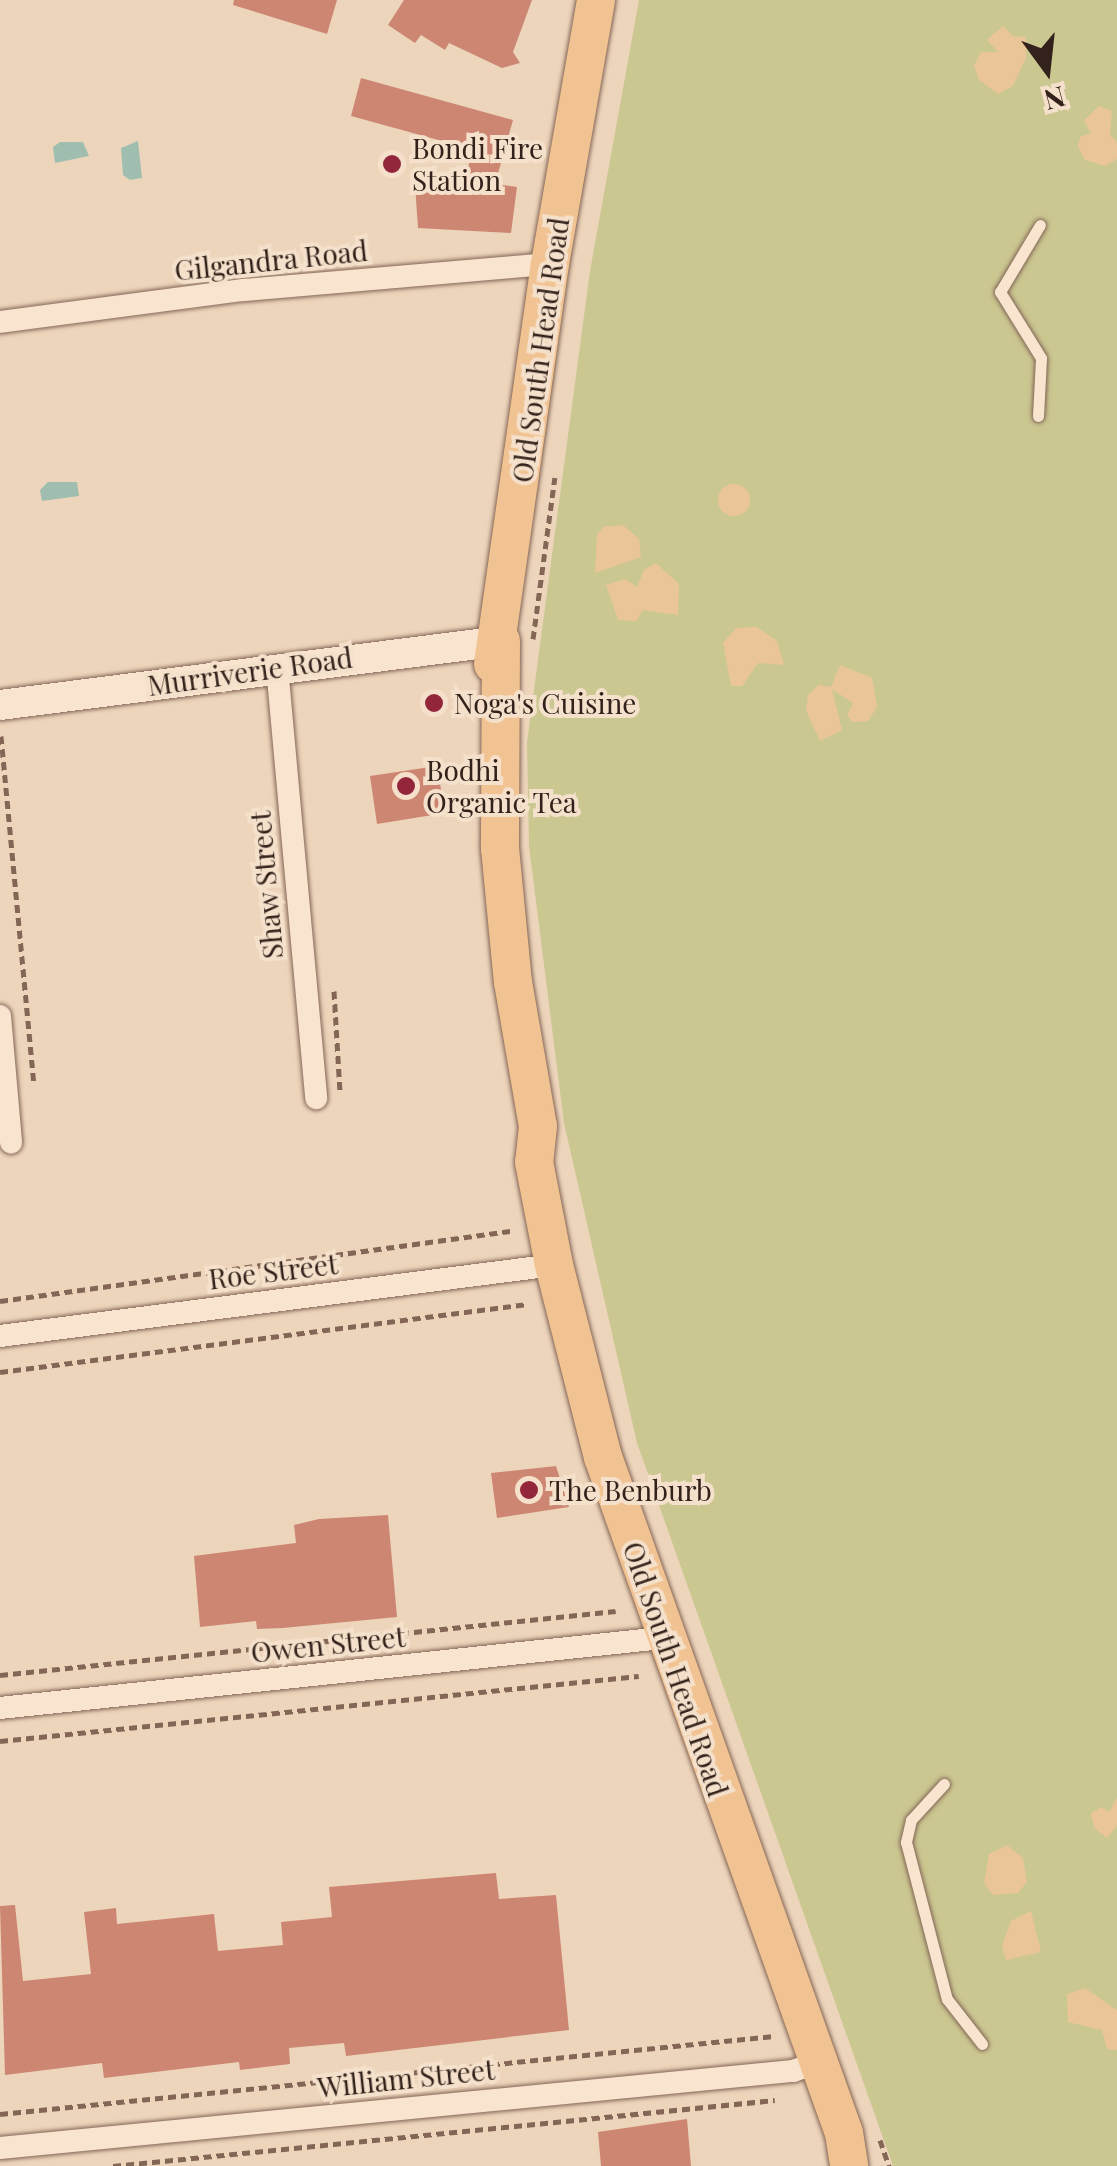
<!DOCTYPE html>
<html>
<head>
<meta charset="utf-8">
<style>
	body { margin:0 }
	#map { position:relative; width:1117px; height:2166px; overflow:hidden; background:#edd5bc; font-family:"Playfair Display",serif }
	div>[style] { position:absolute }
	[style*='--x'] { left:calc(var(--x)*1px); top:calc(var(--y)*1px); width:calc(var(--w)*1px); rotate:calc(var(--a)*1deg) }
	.green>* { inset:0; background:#cbc791 }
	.sand>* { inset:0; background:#eac598 }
	.round { border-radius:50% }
	.water>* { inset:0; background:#a0beb0 }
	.building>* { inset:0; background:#cc8672 }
	.path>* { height:5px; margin-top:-2.5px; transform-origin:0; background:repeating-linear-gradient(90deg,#846656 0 8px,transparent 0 13px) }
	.roads { filter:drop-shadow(0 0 2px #846656) drop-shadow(0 0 2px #846656) }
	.service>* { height:11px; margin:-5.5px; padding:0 5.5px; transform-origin:5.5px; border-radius:5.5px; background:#f8e4cf }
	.minor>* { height:22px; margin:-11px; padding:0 11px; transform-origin:11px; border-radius:11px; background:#f8e4cf }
	.tertiary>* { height:30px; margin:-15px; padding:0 15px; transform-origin:15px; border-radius:15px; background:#f8e4cf }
	.primary>* { height:38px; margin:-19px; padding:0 19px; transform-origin:19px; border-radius:19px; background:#f2c392 }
	.dots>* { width:28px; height:28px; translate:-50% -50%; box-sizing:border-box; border:5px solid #f5e1cb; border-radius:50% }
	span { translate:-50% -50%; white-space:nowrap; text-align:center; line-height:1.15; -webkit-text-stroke:8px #f5e1cb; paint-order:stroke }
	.poi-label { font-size:28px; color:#33221b }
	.left { translate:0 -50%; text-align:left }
	.street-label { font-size:28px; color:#33221b }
	.north { position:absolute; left:997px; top:20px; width:100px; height:100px; -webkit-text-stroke:8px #f5e1cb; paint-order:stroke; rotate:165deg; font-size:28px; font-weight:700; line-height:40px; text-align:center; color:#33221b }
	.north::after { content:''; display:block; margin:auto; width:35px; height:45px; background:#33221b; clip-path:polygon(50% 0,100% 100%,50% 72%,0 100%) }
</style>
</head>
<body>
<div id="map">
	<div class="green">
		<div style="clip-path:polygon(639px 0,1117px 0,1117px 2166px,893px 2166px,637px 1443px,564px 1123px,529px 846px,527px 742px,590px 271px)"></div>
	</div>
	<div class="sand">
		<div style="clip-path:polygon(1003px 26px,1013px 36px,1026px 37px,1026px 58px,1013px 86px,998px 94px,979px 80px,974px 66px,981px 52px,998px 52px,987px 40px)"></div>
		<div style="clip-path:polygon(1099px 106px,1112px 111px,1110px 134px,1117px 142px,1117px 159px,1105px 166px,1085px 160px,1078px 146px,1081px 136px,1091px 134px,1084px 120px)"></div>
		<div class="round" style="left:718px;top:484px;width:32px;height:32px"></div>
		<div style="clip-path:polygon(623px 525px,639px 539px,641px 557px,595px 573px,597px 535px,603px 527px)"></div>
		<div style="clip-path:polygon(656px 563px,679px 584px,678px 615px,642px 610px,637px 621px,618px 620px,606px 585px,625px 579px,637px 587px,644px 570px)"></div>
		<div style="clip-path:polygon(757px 627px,777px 641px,784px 665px,758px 663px,742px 686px,731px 686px,723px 643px,736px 628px)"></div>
		<div style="clip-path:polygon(840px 665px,872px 678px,877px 707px,868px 721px,852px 722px,847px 715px,853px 703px,832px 689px,842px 730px,820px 741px,806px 710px,808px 695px,819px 685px,831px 687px)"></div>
		<div style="clip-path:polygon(1117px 1798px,1117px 1826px,1107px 1838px,1094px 1828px,1091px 1813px,1101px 1807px,1109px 1812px)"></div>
		<div style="clip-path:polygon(1007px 1845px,1023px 1858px,1027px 1882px,1018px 1893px,993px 1895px,984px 1883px,989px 1854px)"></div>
		<div style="clip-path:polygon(1031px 1911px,1041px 1952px,1006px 1960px,1002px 1946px,1011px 1921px)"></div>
		<div style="clip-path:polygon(1085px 1988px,1117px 2010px,1117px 2050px,1107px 2049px,1102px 2030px,1068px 2022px,1067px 1994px)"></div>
	</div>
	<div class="water">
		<div style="clip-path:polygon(138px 141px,142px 178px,130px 180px,123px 175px,121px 148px)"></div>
		<div style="clip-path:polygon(60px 142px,83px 142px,89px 156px,55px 163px,53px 147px)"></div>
		<div style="clip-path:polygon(48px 482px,77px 482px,79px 496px,42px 501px,40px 490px)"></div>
	</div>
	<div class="building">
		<div style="clip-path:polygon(234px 0,337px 0,327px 34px,233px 5px)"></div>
		<div style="clip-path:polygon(404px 0,532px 0,513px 52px,520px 63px,502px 68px,449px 43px,445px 50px,421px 35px,415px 43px,388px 25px)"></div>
		<div style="clip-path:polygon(361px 78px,513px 120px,495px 184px,517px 187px,511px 233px,418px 228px,415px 185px,465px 192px,471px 149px,351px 116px)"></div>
		<div style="clip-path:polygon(437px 766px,445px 813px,377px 824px,370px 776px)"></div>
		<div style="clip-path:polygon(556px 1466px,569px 1507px,497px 1518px,491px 1473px)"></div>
		<div style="clip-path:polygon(388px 1515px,397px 1617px,283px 1628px,257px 1629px,256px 1621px,200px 1627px,194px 1556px,296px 1543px,294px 1525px,319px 1519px)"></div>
		<div style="clip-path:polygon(496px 1873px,499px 1899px,556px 1895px,569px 2030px,346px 2056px,344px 2043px,289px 2048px,290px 2064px,240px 2070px,239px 2062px,104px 2078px,102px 2063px,5px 2075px,0 1906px,15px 1905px,23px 1981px,91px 1974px,84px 1912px,116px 1908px,117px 1924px,214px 1914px,218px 1951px,283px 1945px,281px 1922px,332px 1917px,329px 1887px)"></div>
		<div style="clip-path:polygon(687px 2119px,691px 2166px,601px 2166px,598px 2132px)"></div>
	</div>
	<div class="path">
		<div style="--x:533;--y:639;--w:163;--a:-82.3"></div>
		<div style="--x:1;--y:736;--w:350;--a:84.6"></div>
		<div style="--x:334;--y:991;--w:100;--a:86.6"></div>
		<div style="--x:0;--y:1301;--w:515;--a:-7.82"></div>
		<div style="--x:0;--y:1372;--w:532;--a:-7.34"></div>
		<div style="--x:0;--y:1675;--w:619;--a:-5.93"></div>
		<div style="--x:0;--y:1741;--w:642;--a:-5.81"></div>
		<div style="--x:0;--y:2114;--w:778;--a:-5.75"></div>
		<div style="--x:880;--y:2140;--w:28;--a:71"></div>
		<div style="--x:113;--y:2166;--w:665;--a:-5.69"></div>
	</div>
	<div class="roads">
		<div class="service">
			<div style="--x:1038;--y:416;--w:58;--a:-87"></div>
			<div style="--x:1041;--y:358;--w:78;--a:-121.8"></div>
			<div style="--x:1000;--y:292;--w:78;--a:-59.2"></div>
			<div style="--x:944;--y:1784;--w:49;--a:132.5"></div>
			<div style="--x:911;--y:1820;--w:23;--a:103"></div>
			<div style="--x:906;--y:1842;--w:162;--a:75.4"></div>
			<div style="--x:947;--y:1999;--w:57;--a:52.1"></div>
		</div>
		<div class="minor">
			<div style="--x:0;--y:322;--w:246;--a:-7.5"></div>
			<div style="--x:244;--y:290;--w:307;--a:-4.9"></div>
			<div style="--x:277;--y:667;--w:433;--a:84.8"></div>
			<div style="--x:0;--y:1016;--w:127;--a:85"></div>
			<div style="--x:0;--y:1336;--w:559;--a:-7.3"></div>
			<div style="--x:0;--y:1708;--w:667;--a:-6.03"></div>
			<div style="--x:0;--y:2148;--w:797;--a:-5.55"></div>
			<div style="--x:793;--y:2071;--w:24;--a:-19"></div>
		</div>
		<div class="tertiary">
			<div style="--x:0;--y:705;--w:505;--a:-7.28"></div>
		</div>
		<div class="primary">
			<div style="--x:501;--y:641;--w:207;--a:90.3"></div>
			<div style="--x:500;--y:848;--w:135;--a:84.5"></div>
			<div style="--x:513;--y:982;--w:146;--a:80.2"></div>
			<div style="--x:538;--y:1126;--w:36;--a:96"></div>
			<div style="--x:534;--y:1162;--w:105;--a:79"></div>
			<div style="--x:554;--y:1265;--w:198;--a:75.7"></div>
			<div style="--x:603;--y:1457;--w:718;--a:70.38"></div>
			<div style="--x:844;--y:2133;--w:33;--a:81"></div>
			<div style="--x:493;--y:664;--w:404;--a:-81.9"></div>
			<div style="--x:550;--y:264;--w:268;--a:-80.1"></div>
		</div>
	</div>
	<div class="dots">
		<div style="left:392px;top:164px;background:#93263b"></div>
		<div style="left:434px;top:703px;background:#93263b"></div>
		<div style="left:406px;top:786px;background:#93263b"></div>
		<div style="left:529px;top:1490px;background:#93263b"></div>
	</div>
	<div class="poi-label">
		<span class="left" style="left:412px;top:164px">Bondi Fire<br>Station</span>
		<span class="left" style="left:454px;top:703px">Noga's Cuisine</span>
		<span class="left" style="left:426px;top:786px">Bodhi<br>Organic Tea</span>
		<span class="left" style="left:549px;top:1490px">The Benburb</span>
	</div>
	<div class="street-label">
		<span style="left:271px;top:260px;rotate:-6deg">Gilgandra Road</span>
		<span style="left:540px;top:350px;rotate:-82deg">Old South Head Road</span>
		<span style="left:250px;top:671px;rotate:-8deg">Murriverie Road</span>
		<span style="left:266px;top:885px;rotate:-95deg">Shaw Street</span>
		<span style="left:273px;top:1271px;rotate:-7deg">Roe Street</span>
		<span style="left:328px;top:1644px;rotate:-6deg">Owen Street</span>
		<span style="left:676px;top:1669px;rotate:71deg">Old South Head Road</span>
		<span style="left:406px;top:2078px;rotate:-6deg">William Street</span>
	</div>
	<div class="north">N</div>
</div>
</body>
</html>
